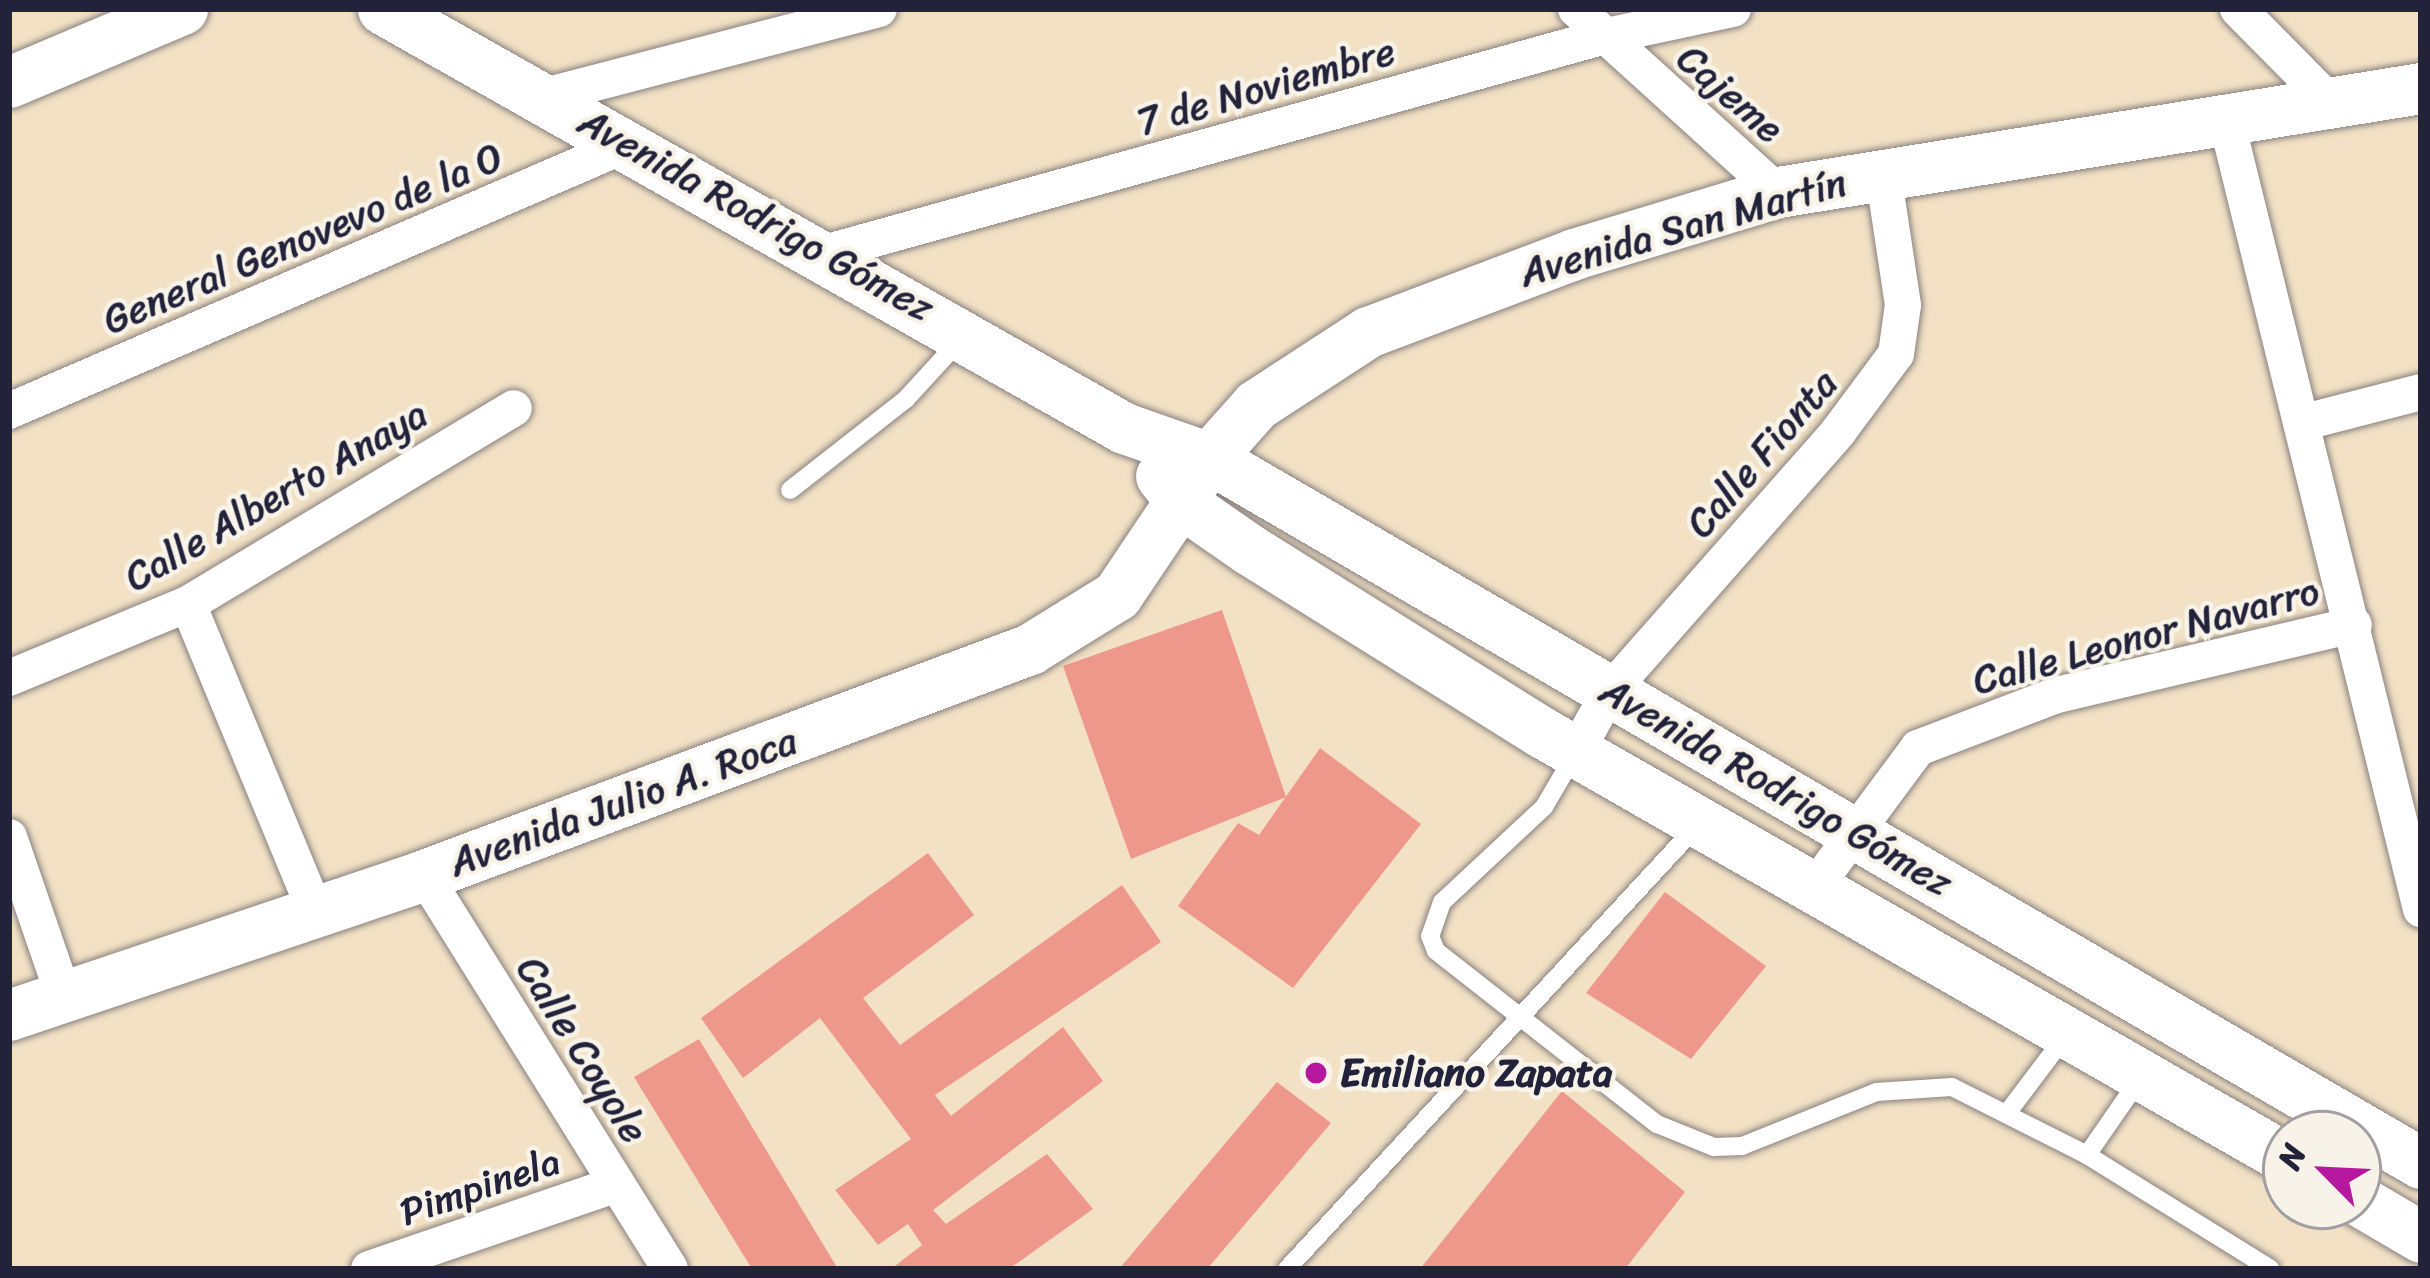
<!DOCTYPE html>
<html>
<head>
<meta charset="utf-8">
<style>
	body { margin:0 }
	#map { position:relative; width:2430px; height:1278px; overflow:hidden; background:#f2e1c4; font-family:Sriracha,sans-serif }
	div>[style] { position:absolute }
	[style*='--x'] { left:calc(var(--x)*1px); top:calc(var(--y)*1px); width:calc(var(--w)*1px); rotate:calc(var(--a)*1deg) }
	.building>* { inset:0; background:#ee988b }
	.roads { filter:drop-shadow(0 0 3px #8a8280) drop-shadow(0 0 3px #8a8280) }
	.lane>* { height:18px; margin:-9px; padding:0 9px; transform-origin:9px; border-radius:9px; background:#fff }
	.street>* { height:36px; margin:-18px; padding:0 18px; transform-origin:18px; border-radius:18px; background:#fff }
	.secondary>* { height:51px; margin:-25.5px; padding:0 25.5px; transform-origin:25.5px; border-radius:25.5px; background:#fff }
	.dots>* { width:33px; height:33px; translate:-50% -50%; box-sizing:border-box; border:6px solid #f7f3e8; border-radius:50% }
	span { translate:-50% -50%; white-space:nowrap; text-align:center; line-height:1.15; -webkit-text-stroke:9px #f7f3e8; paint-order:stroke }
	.street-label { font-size:39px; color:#22223b }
	.poi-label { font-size:39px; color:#22223b; font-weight:700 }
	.left { translate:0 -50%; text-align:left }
	.frame { position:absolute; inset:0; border:12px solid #22223b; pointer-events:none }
	.north { position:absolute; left:2262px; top:1110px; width:120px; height:120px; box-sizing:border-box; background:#f7f3e8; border:3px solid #a29fa3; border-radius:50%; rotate:294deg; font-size:33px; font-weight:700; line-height:48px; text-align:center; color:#22223b }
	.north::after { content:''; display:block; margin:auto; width:42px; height:54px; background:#b5179e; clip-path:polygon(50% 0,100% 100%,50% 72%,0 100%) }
</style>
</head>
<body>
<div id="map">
	<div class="building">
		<div style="clip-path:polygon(1222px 610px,1286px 797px,1131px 859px,1063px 666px)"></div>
		<div style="clip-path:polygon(1320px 748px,1421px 824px,1293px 988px,1178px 906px,1238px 823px,1259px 835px)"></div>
		<div style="clip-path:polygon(928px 853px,974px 915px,863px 998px,900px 1045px,1122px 885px,1161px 942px,935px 1095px,951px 1116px,1063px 1027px,1103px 1081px,933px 1210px,946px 1224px,1047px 1154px,1093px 1209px,1009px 1269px,891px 1269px,922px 1245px,908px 1224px,878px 1245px,835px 1190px,911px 1139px,820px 1018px,743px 1078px,701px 1018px)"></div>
		<div style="clip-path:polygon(1665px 892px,1766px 966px,1691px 1059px,1586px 993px)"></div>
		<div style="clip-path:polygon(699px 1039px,838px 1269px,752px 1269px,634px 1077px)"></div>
		<div style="clip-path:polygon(1277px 1082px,1331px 1123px,1207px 1269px,1119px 1269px)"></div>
		<div style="clip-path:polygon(1562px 1091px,1685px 1192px,1625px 1269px,1420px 1269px)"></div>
	</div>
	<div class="roads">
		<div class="lane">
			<div style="--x:790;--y:490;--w:147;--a:-38.1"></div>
			<div style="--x:906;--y:399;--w:81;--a:-47.5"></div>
			<div style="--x:1575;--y:754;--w:61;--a:120.3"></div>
			<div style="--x:1544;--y:807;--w:139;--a:137"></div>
			<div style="--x:1442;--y:902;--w:36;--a:109"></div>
			<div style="--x:1430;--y:936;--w:16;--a:68"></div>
			<div style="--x:1436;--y:951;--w:281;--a:38.1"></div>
			<div style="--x:1657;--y:1124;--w:61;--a:22"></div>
			<div style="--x:1714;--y:1147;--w:28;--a:-2"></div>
			<div style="--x:1742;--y:1146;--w:144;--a:-21.9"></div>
			<div style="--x:1876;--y:1092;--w:76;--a:-3.8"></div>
			<div style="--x:1952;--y:1087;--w:151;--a:26.7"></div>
			<div style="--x:2087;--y:1155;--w:216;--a:31.8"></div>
			<div style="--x:2008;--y:1112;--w:96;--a:-53"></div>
			<div style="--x:2087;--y:1155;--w:91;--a:-55.3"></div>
			<div style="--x:1287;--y:1269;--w:601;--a:-47.23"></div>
		</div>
		<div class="street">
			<div style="--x:1576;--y:9;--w:273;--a:42.2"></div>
			<div style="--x:2238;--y:9;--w:128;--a:45.3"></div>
			<div style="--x:545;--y:96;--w:345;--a:-14.6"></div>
			<div style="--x:2227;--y:123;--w:810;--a:76.14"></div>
			<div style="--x:824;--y:253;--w:807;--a:-15.52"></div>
			<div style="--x:1602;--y:37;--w:134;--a:-12.1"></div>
			<div style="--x:9;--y:411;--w:676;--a:-23.34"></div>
			<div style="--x:2301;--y:423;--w:124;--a:-14.5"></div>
			<div style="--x:188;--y:604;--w:332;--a:67.5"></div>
			<div style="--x:9;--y:678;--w:194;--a:-22.5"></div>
			<div style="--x:188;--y:604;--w:380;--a:-31"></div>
			<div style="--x:1576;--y:752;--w:70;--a:-60.9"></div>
			<div style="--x:1610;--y:691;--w:345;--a:-48.6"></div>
			<div style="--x:1838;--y:432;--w:97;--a:-53.4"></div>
			<div style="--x:1896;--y:354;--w:49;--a:-81.9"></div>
			<div style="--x:1903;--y:305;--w:134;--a:-98.6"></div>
			<div style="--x:9;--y:837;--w:169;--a:71"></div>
			<div style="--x:424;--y:875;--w:464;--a:58"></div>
			<div style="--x:1817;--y:884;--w:169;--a:-53.4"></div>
			<div style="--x:1918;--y:748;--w:149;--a:-20.9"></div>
			<div style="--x:2057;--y:695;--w:305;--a:-13.3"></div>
			<div style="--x:369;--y:1269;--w:262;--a:-18.9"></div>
		</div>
		<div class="secondary">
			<div style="--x:383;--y:9;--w:851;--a:29.49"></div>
			<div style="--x:1124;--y:428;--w:90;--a:19.4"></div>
			<div style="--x:1209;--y:458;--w:1402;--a:30.19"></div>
			<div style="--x:9;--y:82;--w:188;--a:-22.9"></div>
			<div style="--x:1161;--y:476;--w:33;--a:52"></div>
			<div style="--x:1181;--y:502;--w:84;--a:34.8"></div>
			<div style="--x:1250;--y:550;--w:345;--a:32"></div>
			<div style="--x:1543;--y:733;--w:856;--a:29.77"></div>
			<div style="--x:9;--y:1015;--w:438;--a:-18.6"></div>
			<div style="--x:424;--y:875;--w:647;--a:-20.45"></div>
			<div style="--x:1030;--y:649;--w:102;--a:-31.8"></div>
			<div style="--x:1117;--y:595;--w:165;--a:-56.1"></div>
			<div style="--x:1209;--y:458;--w:71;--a:-48.4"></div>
			<div style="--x:1256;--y:405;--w:134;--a:-33.1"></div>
			<div style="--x:1368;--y:332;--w:220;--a:-20.7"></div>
			<div style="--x:1574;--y:254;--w:213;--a:-16.9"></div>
			<div style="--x:1778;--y:192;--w:651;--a:-9.19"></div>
			<div style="--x:2358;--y:1200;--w:73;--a:30.4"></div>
		</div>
	</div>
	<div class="dots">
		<div style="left:1316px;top:1073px;background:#b5179e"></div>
	</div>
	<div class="street-label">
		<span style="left:1266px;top:87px;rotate:-16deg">7 de Noviembre</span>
		<span style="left:1730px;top:94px;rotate:41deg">Cajeme</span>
		<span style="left:756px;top:215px;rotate:29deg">Avenida Rodrigo Gómez</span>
		<span style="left:1683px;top:228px;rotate:-16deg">Avenida San Martín</span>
		<span style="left:303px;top:239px;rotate:-23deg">General Genovevo de la O</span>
		<span style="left:1762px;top:454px;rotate:-49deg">Calle Fionta</span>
		<span style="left:276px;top:496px;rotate:-30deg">Calle Alberto Anaya</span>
		<span style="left:2146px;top:636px;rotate:-15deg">Calle Leonor Navarro</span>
		<span style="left:1776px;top:787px;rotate:30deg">Avenida Rodrigo Gómez</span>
		<span style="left:623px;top:802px;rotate:-20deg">Avenida Julio A. Roca</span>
		<span style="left:582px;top:1050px;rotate:58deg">Calle Coyole</span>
		<span style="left:480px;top:1187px;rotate:-19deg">Pimpinela</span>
	</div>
	<div class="poi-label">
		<span class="left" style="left:1340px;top:1073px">Emiliano Zapata</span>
	</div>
	<div class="frame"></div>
	<div class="north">N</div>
</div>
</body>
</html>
